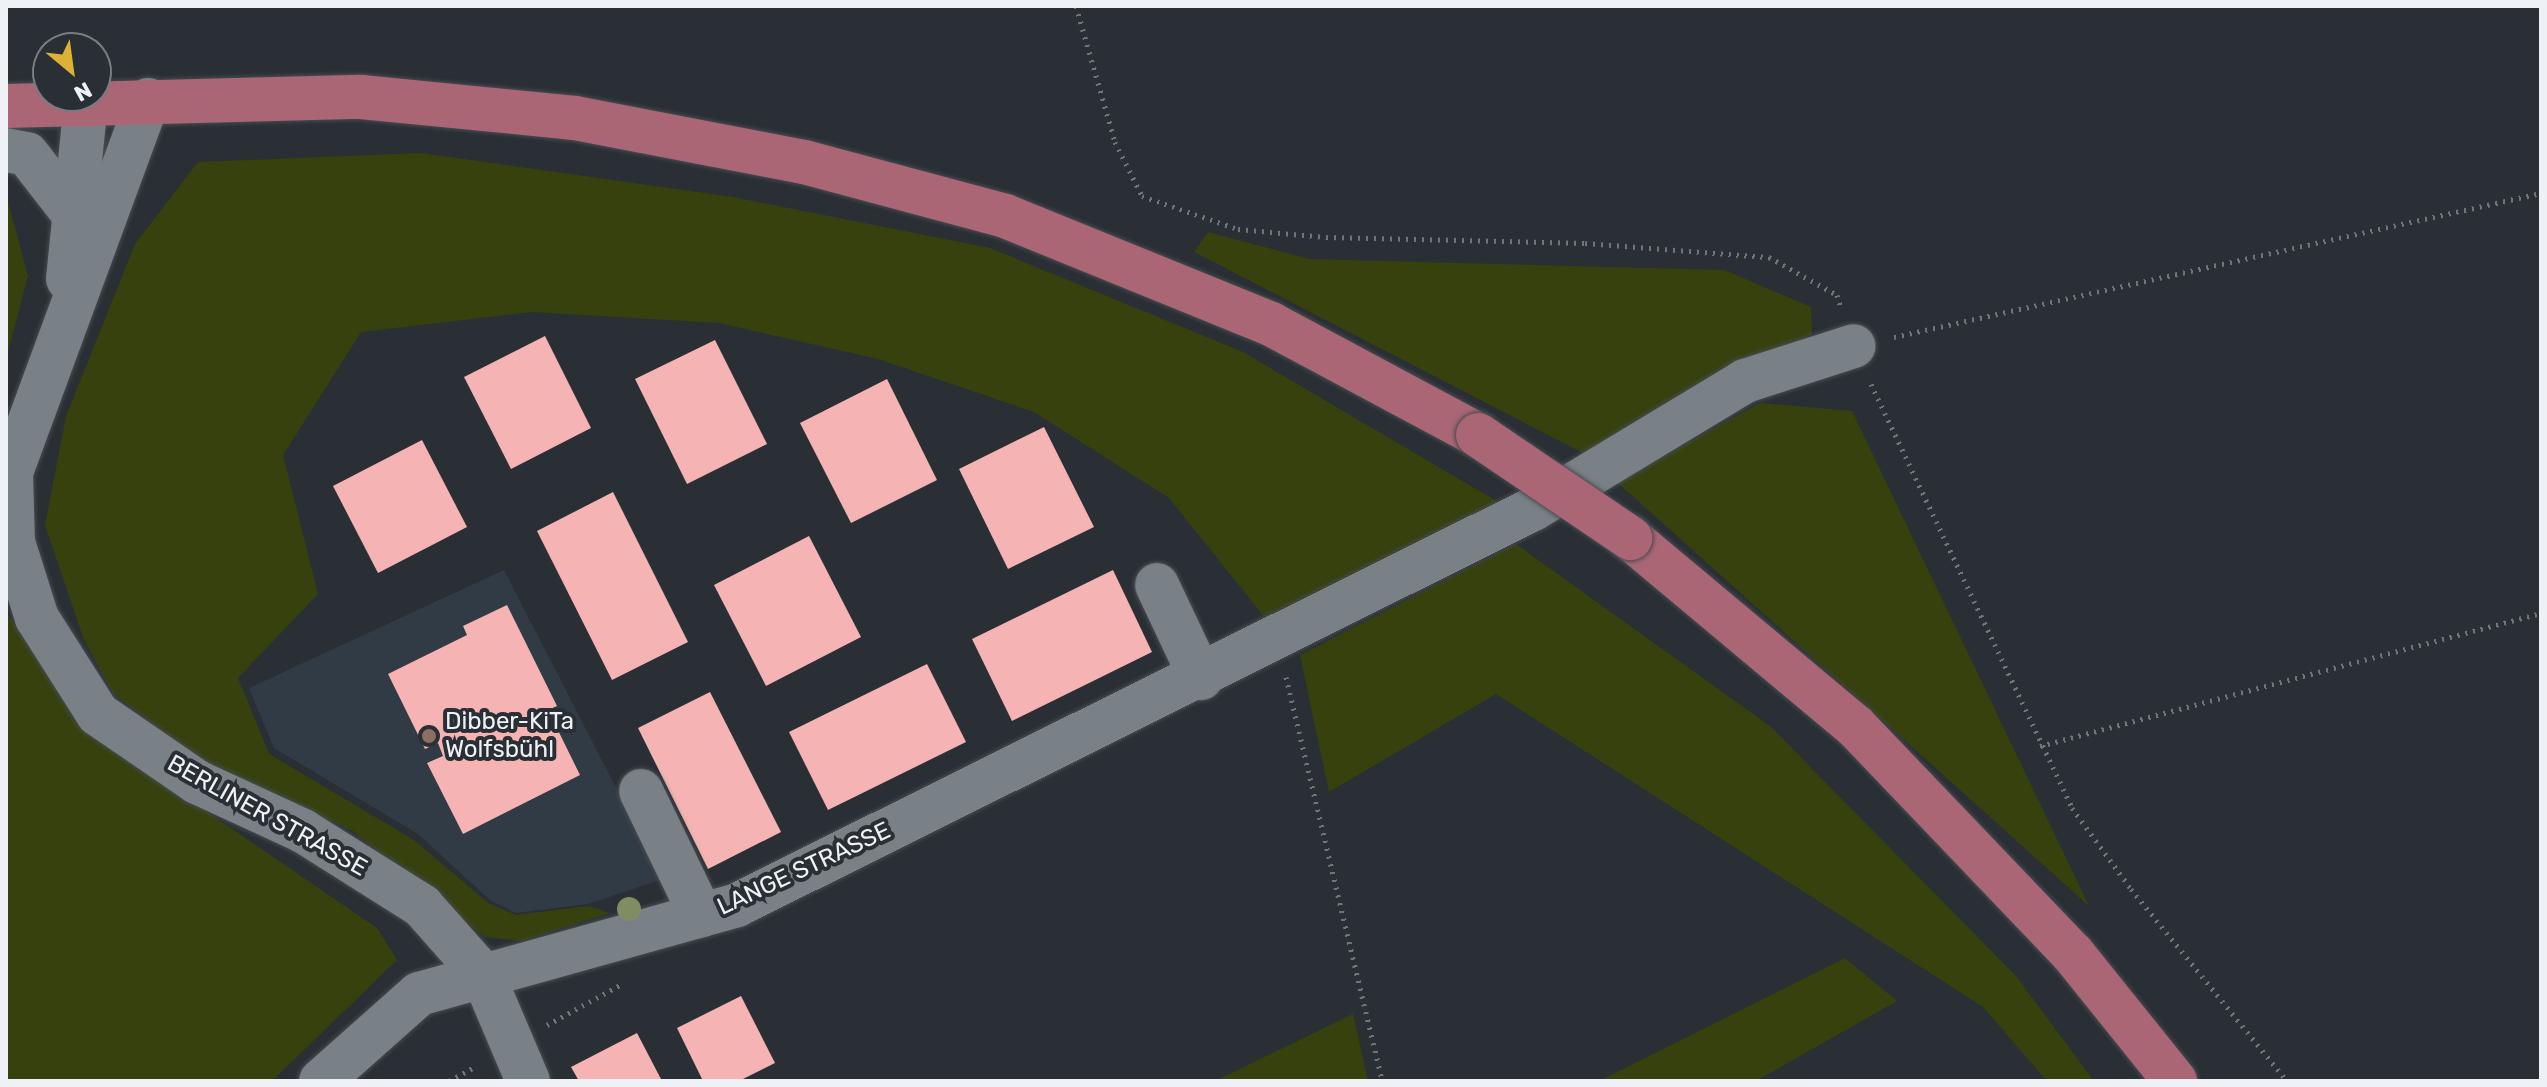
<!DOCTYPE html>
<html>
<head>
<meta charset="utf-8">
<style>
	body { margin:0 }
	#map { position:relative; width:2547px; height:1087px; overflow:hidden; background:#292f34; font-family:Rubik,sans-serif }
	div>[style] { position:absolute }
	[style*='--x'] { left:calc(var(--x)*1px); top:calc(var(--y)*1px); width:calc(var(--w)*1px); rotate:calc(var(--a)*1deg) }
	.built>* { inset:0; background:#313b45 }
	.green>* { inset:0; background:#37410e }
	.building>* { inset:0; background:#f5b4b3 }
	.path>* { height:5px; margin-top:-2.5px; transform-origin:0; background:repeating-linear-gradient(90deg,#70757a 0 2px,transparent 0 8px) }
	.roads { filter:drop-shadow(0 0 2px #474b50) drop-shadow(0 0 2px #474b50) }
	.minor>* { height:44px; margin:-22px; padding:0 22px; transform-origin:22px; border-radius:22px; background:#798086 }
	.major>* { height:44px; margin:-22px; padding:0 22px; transform-origin:22px; border-radius:22px; background:#ab6675 }
	.bridges { filter:drop-shadow(0 0 2px #474b50) drop-shadow(0 0 2px #474b50) }
	.major-bridge>* { height:44px; margin:-22px; padding:0 22px; transform-origin:22px; border-radius:22px; background:#ab6675 }
	.trees>* { width:24px; height:24px; margin:-12px; border-radius:50%; background:#808d63 }
	.dots>* { width:22px; height:22px; translate:-50% -50%; box-sizing:border-box; border:4px solid #292f34; border-radius:50% }
	span { translate:-50% -50%; white-space:nowrap; text-align:center; line-height:1.15; -webkit-text-stroke:8px #292f34; paint-order:stroke }
	.poi-label { font-size:24px; color:#eef1f5 }
	.left { translate:0 -50%; text-align:left }
	.street-label { font-size:24px; color:#eef1f5 }
	.frame { position:absolute; inset:0; border:8px solid #eef1f5; pointer-events:none }
	.north { position:absolute; left:32px; top:32px; width:80px; height:80px; box-sizing:border-box; background:#292f34; border:2px solid #787d81; border-radius:50%; rotate:151deg; font-size:22px; font-weight:700; line-height:32px; text-align:center; color:#eef1f5 }
	.north::after { content:''; display:block; margin:auto; width:28px; height:36px; background:#dbb233; clip-path:polygon(50% 0,100% 100%,50% 72%,0 100%) }
</style>
</head>
<body>
<div id="map">
	<div class="built">
		<div style="clip-path:polygon(504px 570px,663px 879px,588px 904px,516px 913px,491px 901px,418px 834px,274px 748px,249px 688px)"></div>
	</div>
	<div class="green">
		<div style="clip-path:polygon(421px 153px,733px 197px,990px 248px,1243px 352px,1498px 502px,1270px 624px,1169px 498px,1034px 412px,878px 359px,719px 323px,532px 312px,361px 332px,283px 455px,318px 594px,238px 678px,269px 754px,414px 840px,488px 903px,516px 915px,589px 906px,610px 913px,522px 941px,485px 937px,353px 831px,202px 762px,113px 693px,84px 640px,45px 525px,66px 416px,135px 244px,198px 162px)"></div>
		<div style="clip-path:polygon(6px 194px,28px 276px,6px 359px)"></div>
		<div style="clip-path:polygon(1208px 232px,1309px 259px,1724px 270px,1811px 307px,1812px 334px,1587px 455px,1194px 252px)"></div>
		<div style="clip-path:polygon(1760px 403px,1852px 411px,2089px 906px,1617px 482px)"></div>
		<div style="clip-path:polygon(1516px 544px,1771px 727px,2016px 976px,2094px 1081px,2047px 1081px,1983px 1007px,1496px 694px,1329px 792px,1300px 655px)"></div>
		<div style="clip-path:polygon(6px 611px,80px 725px,377px 928px,397px 960px,272px 1081px,6px 1081px)"></div>
		<div style="clip-path:polygon(1845px 958px,1897px 1001px,1756px 1081px,1599px 1081px)"></div>
		<div style="clip-path:polygon(1353px 1014px,1368px 1081px,1215px 1081px)"></div>
	</div>
	<div class="building">
		<div style="clip-path:polygon(545px 336px,591px 428px,511px 469px,464px 377px)"></div>
		<div style="clip-path:polygon(715px 340px,767px 444px,687px 484px,635px 379px)"></div>
		<div style="clip-path:polygon(887px 379px,937px 480px,851px 523px,800px 423px)"></div>
		<div style="clip-path:polygon(1044px 427px,1094px 527px,1008px 569px,959px 469px)"></div>
		<div style="clip-path:polygon(422px 440px,467px 527px,378px 573px,333px 486px)"></div>
		<div style="clip-path:polygon(613px 492px,688px 642px,612px 680px,537px 531px)"></div>
		<div style="clip-path:polygon(809px 536px,861px 637px,766px 686px,714px 585px)"></div>
		<div style="clip-path:polygon(1113px 570px,1152px 652px,1012px 721px,972px 639px)"></div>
		<div style="clip-path:polygon(507px 605px,557px 706px,548px 710px,580px 775px,463px 834px,427px 763px,443px 756px,438px 743px,425px 749px,388px 674px,467px 635px,463px 626px)"></div>
		<div style="clip-path:polygon(927px 664px,966px 742px,828px 810px,789px 732px)"></div>
		<div style="clip-path:polygon(710px 692px,781px 832px,708px 869px,638px 728px)"></div>
		<div style="clip-path:polygon(741px 996px,775px 1063px,739px 1081px,703px 1081px,677px 1028px)"></div>
		<div style="clip-path:polygon(637px 1033px,662px 1081px,579px 1081px,571px 1067px)"></div>
	</div>
	<div class="path">
		<div style="--x:1076;--y:6;--w:141;--a:74"></div>
		<div style="--x:1115;--y:142;--w:60;--a:63.4"></div>
		<div style="--x:1142;--y:196;--w:102;--a:19"></div>
		<div style="--x:1238;--y:229;--w:88;--a:5.2"></div>
		<div style="--x:1326;--y:237;--w:259;--a:1.3"></div>
		<div style="--x:1585;--y:243;--w:185;--a:4.4"></div>
		<div style="--x:1769;--y:257;--w:78;--a:29.2"></div>
		<div style="--x:1837;--y:295;--w:14;--a:73"></div>
		<div style="--x:1894;--y:337;--w:663;--a:-12.55"></div>
		<div style="--x:1871;--y:384;--w:469;--a:64.6"></div>
		<div style="--x:2072;--y:808;--w:100;--a:53.9"></div>
		<div style="--x:2131;--y:889;--w:247;--a:50.9"></div>
		<div style="--x:1286;--y:677;--w:415;--a:76.6"></div>
		<div style="--x:2040;--y:746;--w:518;--a:-14.87"></div>
		<div style="--x:547;--y:1025;--w:85;--a:-28.7"></div>
		<div style="--x:449;--y:1081;--w:31;--a:-29"></div>
	</div>
	<div class="roads">
		<div class="minor">
			<div style="--x:148;--y:100;--w:396;--a:110.2"></div>
			<div style="--x:11;--y:472;--w:70;--a:88.4"></div>
			<div style="--x:13;--y:542;--w:80;--a:72.5"></div>
			<div style="--x:37;--y:618;--w:114;--a:57.6"></div>
			<div style="--x:98;--y:714;--w:120;--a:34.5"></div>
			<div style="--x:197;--y:782;--w:117;--a:24.8"></div>
			<div style="--x:303;--y:831;--w:141;--a:32.2"></div>
			<div style="--x:422;--y:906;--w:92;--a:48.5"></div>
			<div style="--x:483;--y:975;--w:115;--a:67"></div>
			<div style="--x:6;--y:150;--w:21;--a:11"></div>
			<div style="--x:27;--y:154;--w:75;--a:52.1"></div>
			<div style="--x:68;--y:279;--w:177;--a:-84.2"></div>
			<div style="--x:1157;--y:585;--w:103;--a:64.7"></div>
			<div style="--x:641;--y:791;--w:138;--a:64.2"></div>
			<div style="--x:321;--y:1081;--w:131;--a:-41.6"></div>
			<div style="--x:419;--y:994;--w:330;--a:-15.6"></div>
			<div style="--x:737;--y:905;--w:889;--a:-26.45"></div>
			<div style="--x:1533;--y:509;--w:248;--a:-31.1"></div>
			<div style="--x:1745;--y:381;--w:114;--a:-17.8"></div>
		</div>
		<div class="major">
			<div style="--x:6;--y:106;--w:355;--a:-1.5"></div>
			<div style="--x:361;--y:97;--w:215;--a:5.6"></div>
			<div style="--x:575;--y:118;--w:233;--a:10.9"></div>
			<div style="--x:804;--y:162;--w:208;--a:15"></div>
			<div style="--x:1005;--y:216;--w:287;--a:22.1"></div>
			<div style="--x:1271;--y:324;--w:235;--a:28.2"></div>
			<div style="--x:1630;--y:538;--w:293;--a:39.9"></div>
			<div style="--x:1855;--y:726;--w:315;--a:46.3"></div>
			<div style="--x:2073;--y:954;--w:163;--a:51.2"></div>
		</div>
	</div>
	<div class="bridges">
		<div class="major-bridge">
			<div style="--x:1478;--y:435;--w:184;--a:34.1"></div>
		</div>
	</div>
	<div class="trees">
		<div style="left:629px;top:909px"></div>
	</div>
	<div class="dots">
		<div style="left:429px;top:736px;background:#8d6e63"></div>
	</div>
	<div class="poi-label">
		<span class="left" style="left:445px;top:736px">Dibber-KiTa<br>Wolfsbühl</span>
	</div>
	<div class="street-label">
		<span style="left:267px;top:816px;rotate:29deg">BERLINER STRASSE</span>
		<span style="left:804px;top:869px;rotate:-25deg">LANGE STRASSE</span>
	</div>
	<div class="frame"></div>
	<div class="north">N</div>
</div>
</body>
</html>
